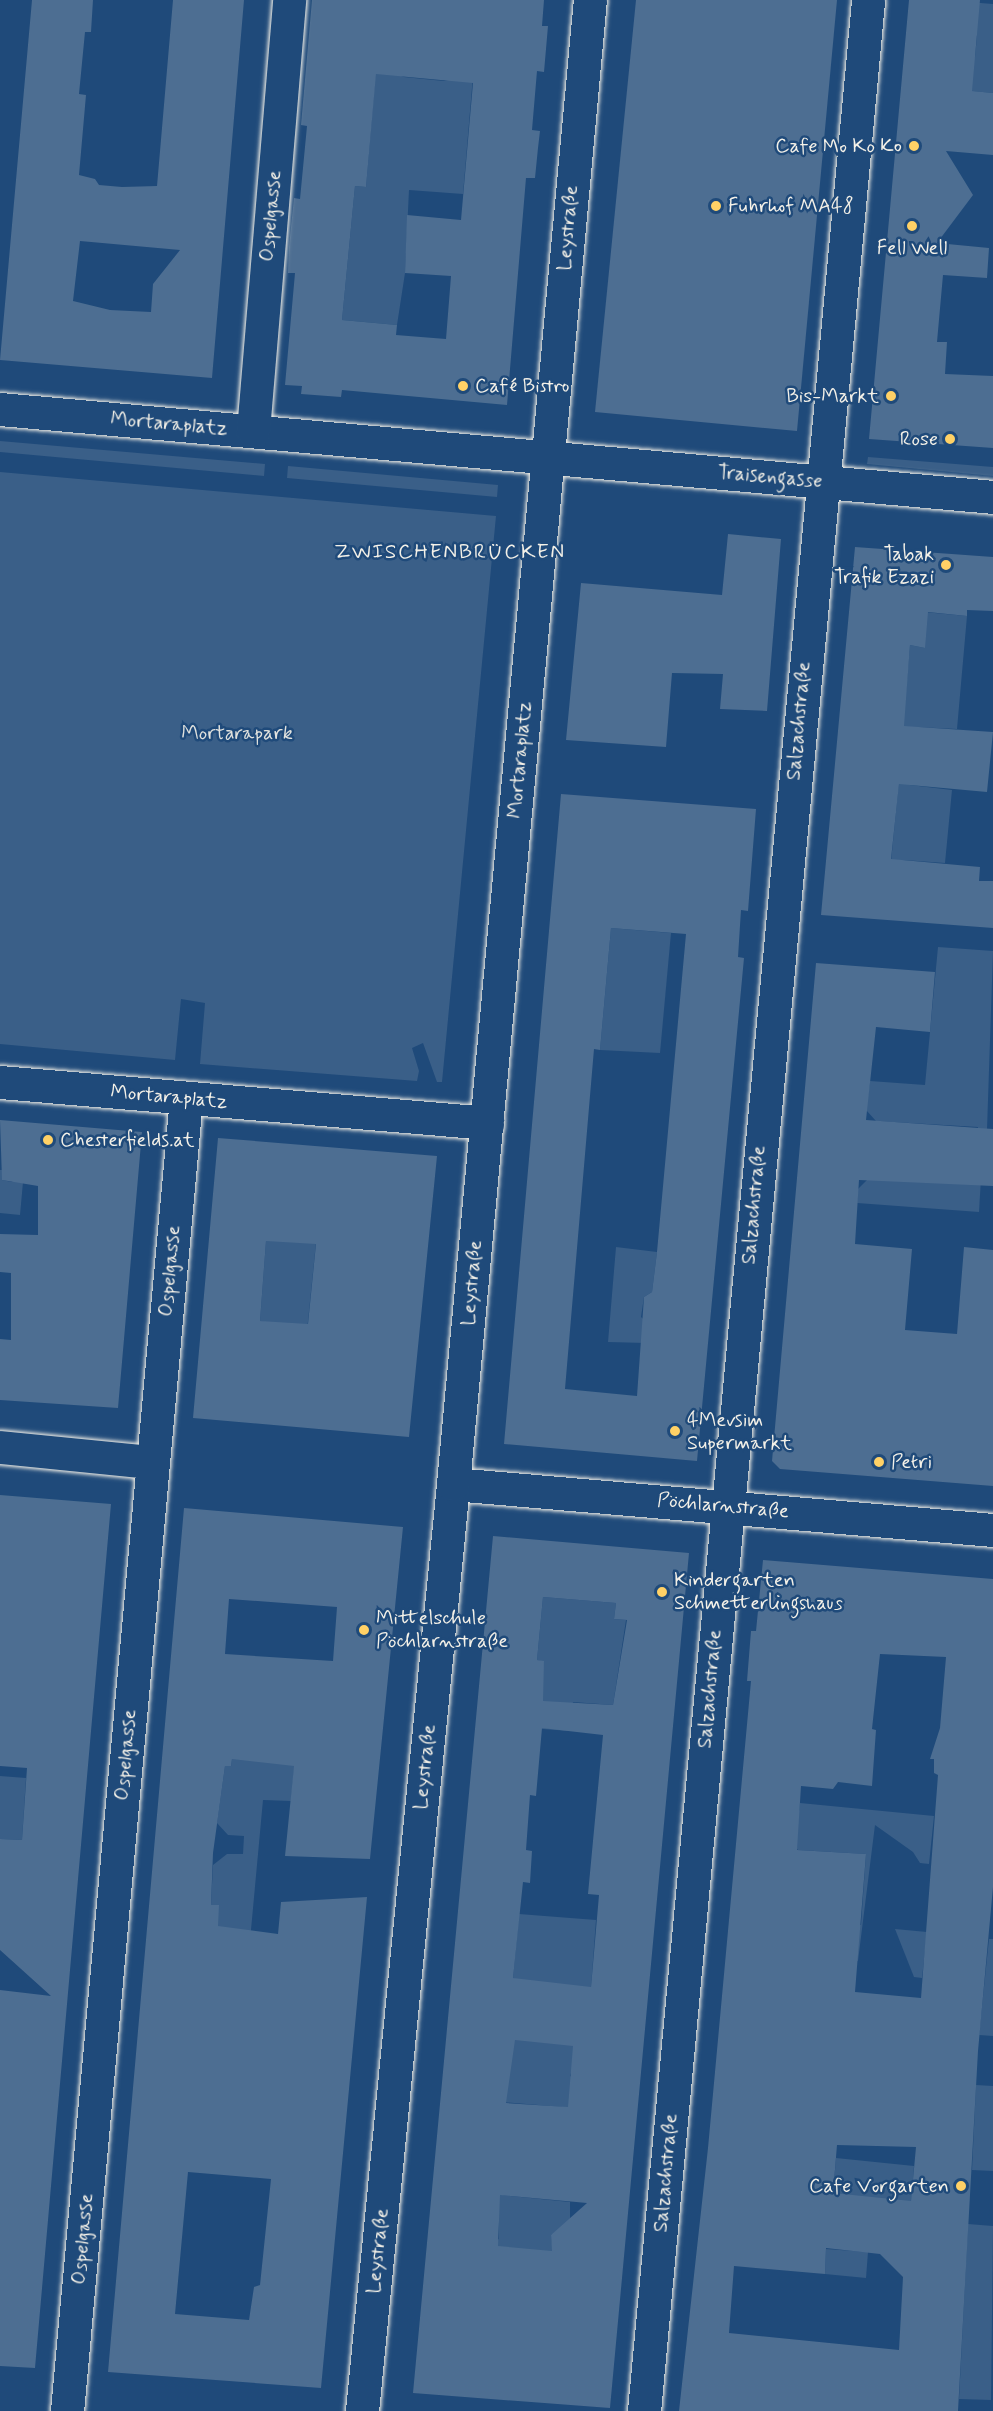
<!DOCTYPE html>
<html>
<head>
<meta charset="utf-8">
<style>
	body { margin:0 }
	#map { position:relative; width:993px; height:2411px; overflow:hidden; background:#1f4a7a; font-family:Mynerve,sans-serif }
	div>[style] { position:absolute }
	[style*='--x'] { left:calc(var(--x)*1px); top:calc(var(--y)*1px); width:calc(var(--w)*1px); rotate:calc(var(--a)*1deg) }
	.green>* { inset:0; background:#3a5f88 }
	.building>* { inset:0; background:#4d6e92 }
	.roads { filter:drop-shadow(0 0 2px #f4f1e8) drop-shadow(0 0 2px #f4f1e8) }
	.minor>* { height:33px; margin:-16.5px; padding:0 16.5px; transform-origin:16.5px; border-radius:16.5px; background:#1f4a7a }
	.dots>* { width:16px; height:16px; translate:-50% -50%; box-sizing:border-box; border:3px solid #1f4a7a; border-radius:50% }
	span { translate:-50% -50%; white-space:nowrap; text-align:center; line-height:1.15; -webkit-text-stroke:5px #1f4a7a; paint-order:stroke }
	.poi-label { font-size:20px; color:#f4f1e8 }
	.right { translate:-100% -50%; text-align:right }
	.left { translate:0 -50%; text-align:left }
	.street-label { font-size:20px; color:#f4f1e8 }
	.park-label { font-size:20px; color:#e1e2de }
	.neighbourhood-label { font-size:21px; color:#f4f1e8; letter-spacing:1.5px }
</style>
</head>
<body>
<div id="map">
	<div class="green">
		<div style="clip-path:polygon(968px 2px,993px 4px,993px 93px,960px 90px,967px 64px,975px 57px,977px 36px,969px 30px)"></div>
		<div style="clip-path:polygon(376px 67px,404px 77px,444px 81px,473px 76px,463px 194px,409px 190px,405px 273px,397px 325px,342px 320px,355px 186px,366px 187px)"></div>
		<div style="clip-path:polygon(0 441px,265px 464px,264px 476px,0 452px)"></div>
		<div style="clip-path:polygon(868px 457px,993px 467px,993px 476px,867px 464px)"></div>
		<div style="clip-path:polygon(288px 466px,498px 485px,497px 497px,287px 478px)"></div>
		<div style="clip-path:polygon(0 472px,496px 516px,442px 1082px,437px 1082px,423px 1043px,412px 1048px,419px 1071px,417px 1081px,200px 1064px,205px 1003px,181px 999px,175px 1060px,0 1044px)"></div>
		<div style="clip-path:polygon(913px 611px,967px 616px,957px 729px,916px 727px,902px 737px,910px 645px,925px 648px)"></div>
		<div style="clip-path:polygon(900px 771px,910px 785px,952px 790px,945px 863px,903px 860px,890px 872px)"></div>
		<div style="clip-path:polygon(611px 928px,671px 933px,660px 1053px,600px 1050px)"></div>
		<div style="clip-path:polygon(938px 947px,993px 951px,986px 1160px,977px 1161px,978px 1127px,876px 1121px,866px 1110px,870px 1081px,925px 1085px)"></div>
		<div style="clip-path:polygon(0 1170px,3px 1170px,2px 1180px,12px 1182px,24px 1171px,20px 1215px,0 1213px)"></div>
		<div style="clip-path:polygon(981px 1178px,979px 1212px,857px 1203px,858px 1189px,867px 1180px)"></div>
		<div style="clip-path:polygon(317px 1233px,307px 1331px,260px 1321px,266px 1241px)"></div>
		<div style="clip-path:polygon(616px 1247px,657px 1252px,652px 1292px,644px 1297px,641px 1317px,649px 1324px,646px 1343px,608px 1342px)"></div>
		<div style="clip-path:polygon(543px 1597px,616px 1603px,614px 1619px,626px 1620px,613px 1705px,573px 1702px,570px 1731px,529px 1728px,544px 1662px,537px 1660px)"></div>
		<div style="clip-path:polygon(300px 1708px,291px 1801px,263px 1800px,247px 1973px,218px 1926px,211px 1905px,213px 1865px,227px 1854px,243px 1854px,244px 1836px,228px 1835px,217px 1823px,225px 1766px,231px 1766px,232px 1759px)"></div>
		<div style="clip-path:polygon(0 1776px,26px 1778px,22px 1840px,0 1839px)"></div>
		<div style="clip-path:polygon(800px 1803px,934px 1816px,929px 1864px,920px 1863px,913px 1852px,875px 1825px,858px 1961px,796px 1953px,790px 1919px,861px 1925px,866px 1854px,798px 1850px,795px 1847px)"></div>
		<div style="clip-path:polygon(519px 1914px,596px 1920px,589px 2015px,513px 1978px)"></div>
		<div style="clip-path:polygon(895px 1929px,927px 1932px,922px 1978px,914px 1977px)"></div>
		<div style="clip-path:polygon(989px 1939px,993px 1939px,993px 2036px,979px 2035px)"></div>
		<div style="clip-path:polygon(514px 2039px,572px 2045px,578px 2051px,570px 2076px,577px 2081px,575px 2108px,502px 2102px)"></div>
		<div style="clip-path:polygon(976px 2085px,993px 2086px,993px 2171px,972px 2170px)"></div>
		<div style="clip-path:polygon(836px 2158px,914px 2166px,910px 2219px,833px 2193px)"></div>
		<div style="clip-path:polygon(492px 2194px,570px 2202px,570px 2224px,551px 2235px,552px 2244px,562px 2249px,481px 2317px,486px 2245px,499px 2239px,499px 2223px,489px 2212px)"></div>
		<div style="clip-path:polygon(968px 2224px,993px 2226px,991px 2400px,959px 2399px)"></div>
		<div style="clip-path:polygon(826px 2249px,868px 2252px,866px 2278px,825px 2274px)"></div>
	</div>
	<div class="building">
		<div style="clip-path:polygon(evenodd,32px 0,93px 0,91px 32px,85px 32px,79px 94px,86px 95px,79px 175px,95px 179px,99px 185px,122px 187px,157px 186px,173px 0,244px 0,212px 378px,0 360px,32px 0,80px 241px,180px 250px,153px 284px,151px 312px,110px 310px,73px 301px,80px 241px)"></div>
		<div style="clip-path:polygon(evenodd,312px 0,544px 0,542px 26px,548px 26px,544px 72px,537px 71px,532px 130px,540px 131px,538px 148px,535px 178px,526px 178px,507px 405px,342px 390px,341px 397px,301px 394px,302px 386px,285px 385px,295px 273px,288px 273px,289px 247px,294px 198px,300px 199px,307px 126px,301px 125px,312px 0,376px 74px,473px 83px,461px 220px,407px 215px,405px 273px,451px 276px,446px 339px,396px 335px,397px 325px,342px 320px,355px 186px,366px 187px,376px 74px)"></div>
		<div style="clip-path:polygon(636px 0,837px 0,797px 431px,595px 412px)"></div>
		<div style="clip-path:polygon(909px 0,980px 0,972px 91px,993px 93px,993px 155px,946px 151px,973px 195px,937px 243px,989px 248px,987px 278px,943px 275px,937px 342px,947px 342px,945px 374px,993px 376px,993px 448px,869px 439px)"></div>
		<div style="clip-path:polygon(728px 534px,781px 539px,767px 711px,720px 709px,723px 674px,672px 673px,666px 747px,566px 740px,581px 583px,722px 595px)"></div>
		<div style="clip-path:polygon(855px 547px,993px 557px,993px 611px,967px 610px,967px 616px,928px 612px,925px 648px,910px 645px,904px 726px,993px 732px,987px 792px,899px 784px,891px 859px,980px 867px,979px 881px,993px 881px,993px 928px,821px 915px)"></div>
		<div style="clip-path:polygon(evenodd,561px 794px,756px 809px,748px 911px,741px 910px,738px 957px,744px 958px,697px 1461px,504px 1444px,561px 794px,611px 928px,686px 934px,657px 1252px,652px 1292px,644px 1297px,637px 1396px,565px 1389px,594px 1049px,600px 1050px,611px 928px)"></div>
		<div style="clip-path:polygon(816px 963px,935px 972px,930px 1032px,876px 1027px,866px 1120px,993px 1129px,993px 1186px,859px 1180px,855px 1244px,912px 1249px,905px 1330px,957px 1334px,964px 1247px,993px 1250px,993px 1486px,780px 1469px,772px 1461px)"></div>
		<div style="clip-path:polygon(0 1120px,142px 1132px,118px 1408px,0 1400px,0 1339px,11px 1340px,11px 1273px,0 1272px,0 1234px,38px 1235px,38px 1186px,2px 1180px)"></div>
		<div style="clip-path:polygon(evenodd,218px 1138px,437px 1156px,409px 1437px,193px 1418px,218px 1138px,266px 1241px,316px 1244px,308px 1324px,260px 1321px,266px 1241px)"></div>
		<div style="clip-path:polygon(0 1495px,111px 1504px,35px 2368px,0 2366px,0 1990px,51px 1996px,0 1950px,0 1839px,22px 1840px,27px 1768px,0 1766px)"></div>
		<div style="clip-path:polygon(evenodd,184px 1508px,403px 1527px,370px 1859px,285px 1856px,294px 1766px,232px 1759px,231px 1766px,225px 1766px,213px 1853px,211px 1905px,219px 1905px,218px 1926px,278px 1934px,281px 1902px,367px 1897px,321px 2388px,108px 2372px,184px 1508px,229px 1599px,337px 1607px,333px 1661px,225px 1654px,229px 1599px,184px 1508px,188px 2172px,271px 2179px,260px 2285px,254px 2287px,249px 2320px,175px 2314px,188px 2172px)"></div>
		<div style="clip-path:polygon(evenodd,493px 1536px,689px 1553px,610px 2408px,413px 2393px,493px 1536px,543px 1597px,616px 1603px,614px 1619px,627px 1620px,613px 1705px,543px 1701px,544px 1661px,537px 1660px,543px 1597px,493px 1536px,542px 1728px,603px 1735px,588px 1894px,599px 1895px,591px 1987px,513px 1978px,523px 1882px,530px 1883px,532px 1851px,526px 1850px,530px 1795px,536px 1796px,542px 1728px,493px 1536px,515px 2040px,573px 2046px,568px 2107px,506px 2103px,515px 2040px,493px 1536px,500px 2195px,587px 2203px,551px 2235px,552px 2251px,498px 2246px,500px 2195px)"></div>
		<div style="clip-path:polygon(evenodd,763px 1560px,993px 1579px,993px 1887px,978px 2051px,958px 2411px,679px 2411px,708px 2148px,751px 1681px,747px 1681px,751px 1631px,756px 1631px,763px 1560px,880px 1654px,946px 1657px,940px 1728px,930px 1759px,934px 1759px,934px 1773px,938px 1775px,921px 1998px,855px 1992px,866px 1854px,797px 1850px,801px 1786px,833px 1789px,838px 1782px,872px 1786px,876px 1730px,872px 1729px,880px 1654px,763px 1560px,837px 2145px,916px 2147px,911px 2201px,833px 2193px,837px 2145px,763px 1560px,826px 2248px,880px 2254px,903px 2277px,899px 2350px,729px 2333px,734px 2266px,825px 2274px,826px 2248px)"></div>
	</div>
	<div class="roads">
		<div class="minor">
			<div style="--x:0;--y:409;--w:997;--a:5.06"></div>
			<div style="--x:253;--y:431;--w:433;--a:-85.2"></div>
			<div style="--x:0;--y:1082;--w:489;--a:4.8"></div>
			<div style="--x:0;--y:1447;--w:152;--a:5.7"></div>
			<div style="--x:453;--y:1484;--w:542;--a:4.87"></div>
			<div style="--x:67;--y:2411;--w:1318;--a:-84.82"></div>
			<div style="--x:362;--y:2411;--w:931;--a:-84.39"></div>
			<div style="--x:453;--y:1484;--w:1490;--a:-84.73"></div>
			<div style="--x:644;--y:2411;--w:2421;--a:-84.69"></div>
		</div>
	</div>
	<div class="dots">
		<div style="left:914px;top:146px;background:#ffd166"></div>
		<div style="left:716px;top:206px;background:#ffd166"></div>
		<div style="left:912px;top:226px;background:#ffd166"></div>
		<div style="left:463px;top:386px;background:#ffd166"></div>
		<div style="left:891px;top:396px;background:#ffd166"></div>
		<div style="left:950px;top:439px;background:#ffd166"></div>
		<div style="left:946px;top:565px;background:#ffd166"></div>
		<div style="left:48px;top:1140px;background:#ffd166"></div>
		<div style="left:675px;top:1431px;background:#ffd166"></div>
		<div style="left:879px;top:1462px;background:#ffd166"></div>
		<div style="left:662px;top:1592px;background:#ffd166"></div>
		<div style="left:364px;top:1630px;background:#ffd166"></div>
		<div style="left:961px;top:2186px;background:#ffd166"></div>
	</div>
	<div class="poi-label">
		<span class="right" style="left:902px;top:146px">Cafe Mo Ko Ko</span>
		<span class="left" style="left:728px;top:206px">Fuhrhof MA48</span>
		<span style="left:912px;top:248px">Fell Well</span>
		<span class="left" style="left:475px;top:386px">Café Bistro</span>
		<span class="right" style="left:879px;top:396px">Bis-Markt</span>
		<span class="right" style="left:938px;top:439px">Rose</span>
		<span class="right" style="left:934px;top:566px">Tabak<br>Trafik Ezazi</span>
		<span class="left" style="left:60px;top:1140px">Chesterfields.at</span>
		<span class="left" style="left:687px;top:1432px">4Mevsim<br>Supermarkt</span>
		<span class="left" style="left:891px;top:1462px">Petri</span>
		<span class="left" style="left:674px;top:1592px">Kindergarten<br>Schmetterlingshaus</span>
		<span class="left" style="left:376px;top:1630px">Mittelschule<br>Pöchlarnstraße</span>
		<span class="right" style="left:949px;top:2186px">Cafe Vorgarten</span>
	</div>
	<div class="street-label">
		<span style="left:271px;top:216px;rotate:-85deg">Ospelgasse</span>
		<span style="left:568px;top:228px;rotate:-85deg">Leystraße</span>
		<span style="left:169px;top:424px;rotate:5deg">Mortaraplatz</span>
		<span style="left:770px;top:477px;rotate:5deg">Traisengasse</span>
		<span style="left:799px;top:721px;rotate:-85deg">Salzachstraße</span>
		<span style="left:520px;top:760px;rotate:-85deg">Mortaraplatz</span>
		<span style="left:169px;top:1097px;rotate:5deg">Mortaraplatz</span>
		<span style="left:754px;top:1205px;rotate:-85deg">Salzachstraße</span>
		<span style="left:170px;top:1271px;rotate:-85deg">Ospelgasse</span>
		<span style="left:472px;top:1283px;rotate:-85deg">Leystraße</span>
		<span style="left:723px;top:1506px;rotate:5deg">Pöchlarnstraße</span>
		<span style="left:710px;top:1689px;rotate:-85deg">Salzachstraße</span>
		<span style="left:126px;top:1755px;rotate:-85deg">Ospelgasse</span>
		<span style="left:425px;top:1767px;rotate:-84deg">Leystraße</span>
		<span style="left:666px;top:2173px;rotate:-85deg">Salzachstraße</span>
		<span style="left:83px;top:2239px;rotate:-85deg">Ospelgasse</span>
		<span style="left:378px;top:2251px;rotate:-84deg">Leystraße</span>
	</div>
	<div class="park-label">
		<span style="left:237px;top:733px">Mortarapark</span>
	</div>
	<div class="neighbourhood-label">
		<span style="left:450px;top:552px">ZWISCHENBRÜCKEN</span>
	</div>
</div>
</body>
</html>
